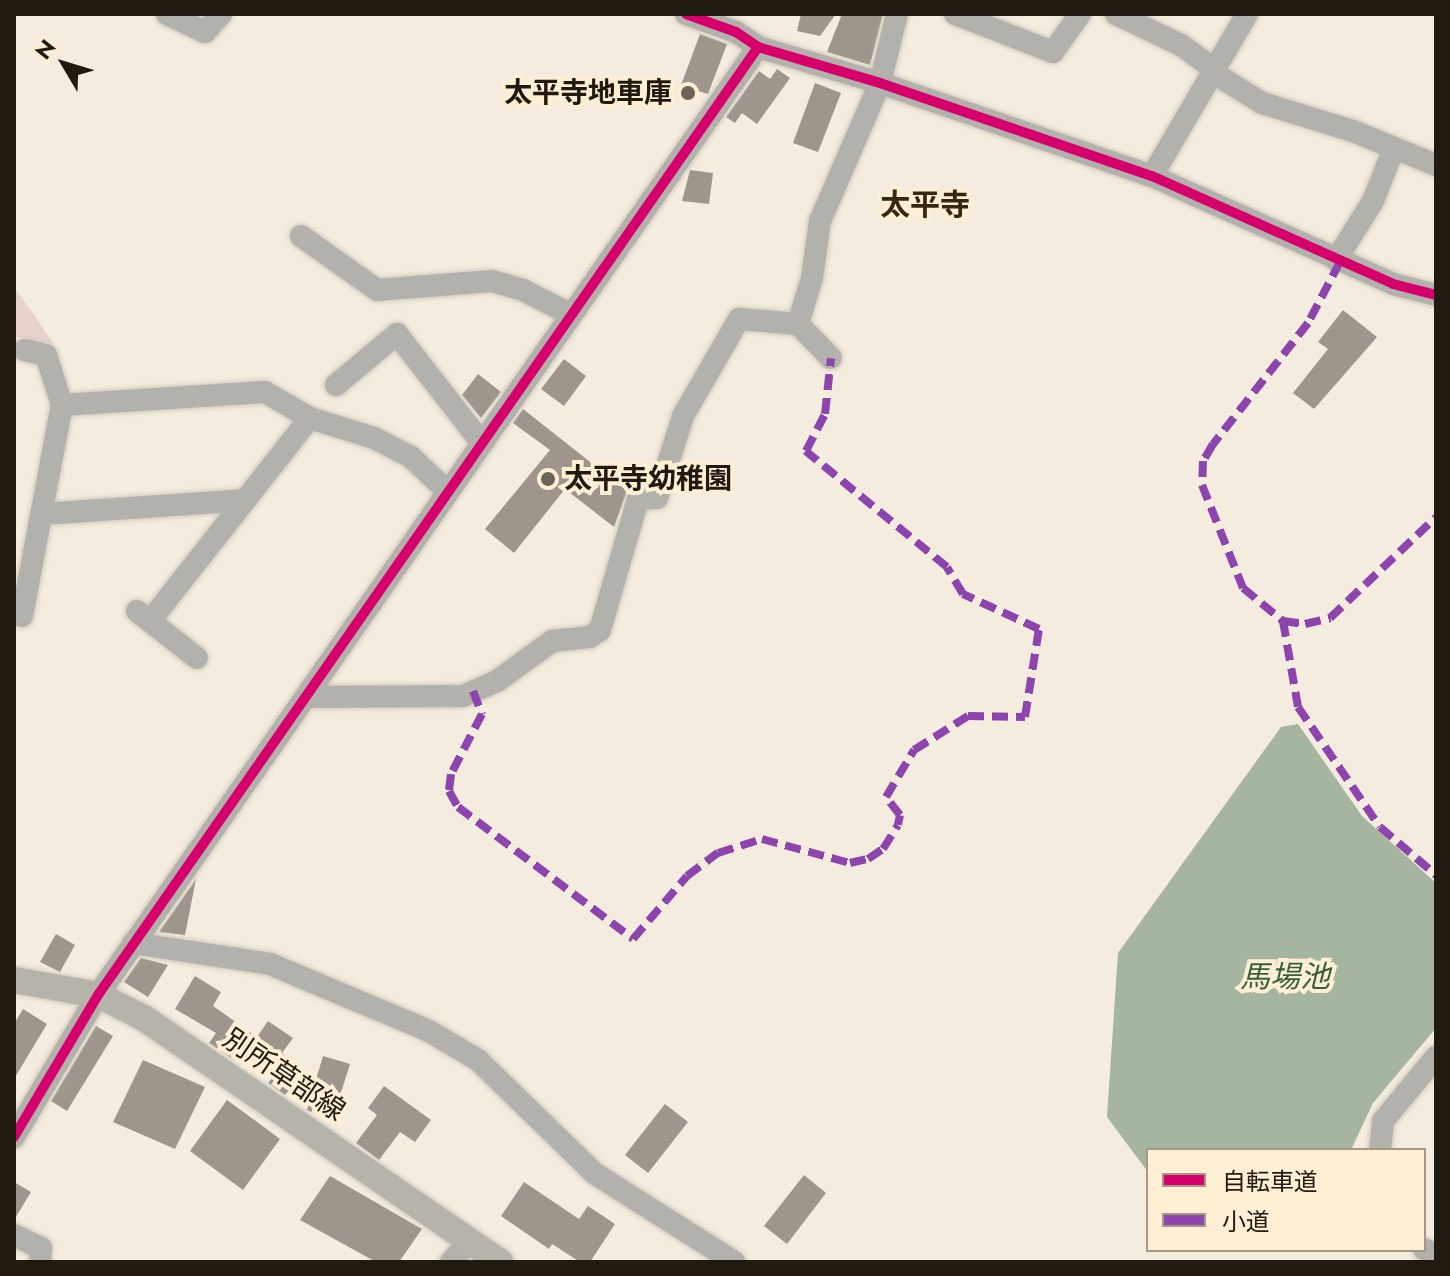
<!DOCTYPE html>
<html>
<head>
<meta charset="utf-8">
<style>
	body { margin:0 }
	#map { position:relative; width:1450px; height:1276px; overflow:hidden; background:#f4ecde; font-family:Jost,"Noto Sans JP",sans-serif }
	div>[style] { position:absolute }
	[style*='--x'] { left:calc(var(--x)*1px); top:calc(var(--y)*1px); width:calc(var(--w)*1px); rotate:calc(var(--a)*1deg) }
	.green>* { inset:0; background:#e8d2cd }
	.water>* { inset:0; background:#a6b5a0 }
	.building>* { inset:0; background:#9e958c }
	.roads { filter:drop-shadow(0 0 2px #d0cabf) drop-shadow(0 0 2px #d0cabf) }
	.minor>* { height:22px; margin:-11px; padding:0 11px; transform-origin:11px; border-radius:11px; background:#b3b1ac }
	.major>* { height:26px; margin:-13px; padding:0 13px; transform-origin:13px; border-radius:13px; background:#b5b3aa }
	.quiet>* { height:8px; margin-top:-4px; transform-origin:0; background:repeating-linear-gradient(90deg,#8e44ad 0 16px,transparent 0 24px) }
	.cycleway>* { height:10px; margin:-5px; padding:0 5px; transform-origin:5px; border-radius:5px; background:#d6006c }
	.dots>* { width:22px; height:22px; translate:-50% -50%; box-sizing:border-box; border:4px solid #feeed4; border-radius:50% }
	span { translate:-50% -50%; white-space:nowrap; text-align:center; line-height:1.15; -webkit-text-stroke:8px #feeed4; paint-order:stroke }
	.poi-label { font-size:28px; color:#201a11; font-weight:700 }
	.right { translate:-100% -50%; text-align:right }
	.left { translate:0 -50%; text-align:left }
	.street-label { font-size:28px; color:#201a11 }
	.neighbourhood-label { font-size:30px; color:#342813; font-weight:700 }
	.water-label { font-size:30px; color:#375f3a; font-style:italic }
	.frame { position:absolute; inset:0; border:16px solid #201a11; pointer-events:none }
	.legend { position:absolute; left:1146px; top:1148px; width:280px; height:104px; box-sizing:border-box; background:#feeed4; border:2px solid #a59986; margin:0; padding:10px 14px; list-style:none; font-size:24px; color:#201a11 }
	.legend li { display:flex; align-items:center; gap:16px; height:40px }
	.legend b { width:40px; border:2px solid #a59986 }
	.north { position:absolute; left:24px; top:24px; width:80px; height:80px; -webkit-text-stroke:6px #feeed4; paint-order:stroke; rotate:308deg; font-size:22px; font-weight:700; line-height:32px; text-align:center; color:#201a11 }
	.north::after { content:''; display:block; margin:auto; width:28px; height:36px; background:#201a11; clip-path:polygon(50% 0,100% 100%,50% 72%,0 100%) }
</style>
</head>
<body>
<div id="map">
	<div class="green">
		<div style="clip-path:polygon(14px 287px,35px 316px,54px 345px,14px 336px)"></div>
	</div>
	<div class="water">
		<div style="clip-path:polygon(1298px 724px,1362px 816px,1436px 883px,1436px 1028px,1373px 1103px,1351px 1150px,1148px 1150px,1148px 1172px,1107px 1117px,1118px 953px,1281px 727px)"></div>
	</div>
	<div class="building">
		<div style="clip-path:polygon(801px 14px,836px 14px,820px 36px,797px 31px)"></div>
		<div style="clip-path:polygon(842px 14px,883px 14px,870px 65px,827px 52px)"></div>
		<div style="clip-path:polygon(700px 34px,727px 44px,708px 94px,698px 91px,694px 102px,677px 96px)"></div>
		<div style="clip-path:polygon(777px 69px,790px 78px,757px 124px,742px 113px,735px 123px,726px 117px,759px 71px,770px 79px)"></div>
		<div style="clip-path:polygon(815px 83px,841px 93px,818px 152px,793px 143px)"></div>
		<div style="clip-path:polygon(690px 170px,713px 173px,709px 204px,682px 201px)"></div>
		<div style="clip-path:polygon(1343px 310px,1377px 337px,1314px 409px,1293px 393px,1328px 349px,1318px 342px)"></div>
		<div style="clip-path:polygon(564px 359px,586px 376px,564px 406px,541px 389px)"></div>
		<div style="clip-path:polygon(478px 374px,501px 392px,481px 418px,462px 395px)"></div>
		<div style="clip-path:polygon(523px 409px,627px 491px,614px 527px,565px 489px,514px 553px,485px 529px,550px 450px,513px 423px)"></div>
		<div style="clip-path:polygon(196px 879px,185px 935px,159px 932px)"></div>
		<div style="clip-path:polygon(56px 934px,75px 945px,60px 972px,40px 962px)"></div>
		<div style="clip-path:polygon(141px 958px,168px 965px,148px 997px,124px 982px)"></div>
		<div style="clip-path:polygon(195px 976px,221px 992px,213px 1006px,257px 1037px,268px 1021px,293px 1038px,282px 1053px,304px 1070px,285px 1095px,268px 1083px,276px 1073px,242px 1049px,234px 1060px,209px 1043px,216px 1033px,175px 1009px)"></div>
		<div style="clip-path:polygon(23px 1009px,47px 1024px,14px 1079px,14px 1024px)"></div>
		<div style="clip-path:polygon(96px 1026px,113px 1036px,67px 1111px,51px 1101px)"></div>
		<div style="clip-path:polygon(323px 1056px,350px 1064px,332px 1121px,307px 1110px)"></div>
		<div style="clip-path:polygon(143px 1060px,205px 1087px,175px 1149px,113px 1122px)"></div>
		<div style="clip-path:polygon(384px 1086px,431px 1120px,415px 1142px,400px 1132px,379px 1160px,356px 1143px,377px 1115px,368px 1108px)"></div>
		<div style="clip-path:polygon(227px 1100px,280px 1139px,243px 1190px,190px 1151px)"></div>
		<div style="clip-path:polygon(665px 1104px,688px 1122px,648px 1173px,625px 1155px)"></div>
		<div style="clip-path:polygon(804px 1175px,826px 1193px,787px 1244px,764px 1226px)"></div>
		<div style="clip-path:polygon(330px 1176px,422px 1229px,399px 1262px,376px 1262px,300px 1220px)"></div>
		<div style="clip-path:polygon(14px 1182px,31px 1192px,14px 1220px)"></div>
		<div style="clip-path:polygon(524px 1182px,579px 1219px,588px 1206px,615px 1224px,590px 1262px,580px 1262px,552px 1244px,549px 1249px,501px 1216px)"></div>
	</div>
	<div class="roads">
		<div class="minor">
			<div style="--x:167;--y:14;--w:42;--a:25.3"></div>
			<div style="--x:205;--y:32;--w:24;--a:-48"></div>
			<div style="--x:686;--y:14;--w:53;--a:19.8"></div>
			<div style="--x:736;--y:32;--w:27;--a:34"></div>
			<div style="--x:758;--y:47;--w:127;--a:16.4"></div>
			<div style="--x:880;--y:83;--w:287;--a:18.9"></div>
			<div style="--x:1152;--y:176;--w:264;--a:24.1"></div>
			<div style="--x:1393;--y:284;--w:44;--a:14.3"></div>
			<div style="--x:955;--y:14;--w:105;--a:21.2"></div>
			<div style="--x:1053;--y:52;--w:47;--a:-54.6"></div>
			<div style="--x:1116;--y:14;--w:72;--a:25.5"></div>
			<div style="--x:1181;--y:45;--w:41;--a:36"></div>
			<div style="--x:1212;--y:72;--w:59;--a:31.8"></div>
			<div style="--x:1262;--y:103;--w:95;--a:17.1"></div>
			<div style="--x:1353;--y:131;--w:90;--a:22.3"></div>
			<div style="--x:1152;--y:176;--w:188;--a:-59.6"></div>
			<div style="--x:301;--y:236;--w:93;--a:35.4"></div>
			<div style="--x:377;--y:290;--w:115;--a:-4.5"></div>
			<div style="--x:492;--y:281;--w:32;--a:16"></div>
			<div style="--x:523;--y:290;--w:53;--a:27.1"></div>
			<div style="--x:1336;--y:260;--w:70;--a:-57.9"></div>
			<div style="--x:1373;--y:201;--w:57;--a:-68.4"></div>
			<div style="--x:798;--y:324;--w:48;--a:-73.1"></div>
			<div style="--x:812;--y:278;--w:58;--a:-82"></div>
			<div style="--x:820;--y:221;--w:150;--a:-66.5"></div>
			<div style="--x:880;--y:83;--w:71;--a:-76.2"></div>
			<div style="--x:336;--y:385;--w:80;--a:-39.9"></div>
			<div style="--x:397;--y:334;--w:138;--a:52.1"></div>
			<div style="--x:62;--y:405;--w:203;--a:-3.7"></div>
			<div style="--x:265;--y:392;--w:52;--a:30"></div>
			<div style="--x:310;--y:418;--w:67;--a:17.4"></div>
			<div style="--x:374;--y:438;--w:42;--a:27.2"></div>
			<div style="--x:411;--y:457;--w:51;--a:43.4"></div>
			<div style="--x:42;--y:514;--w:203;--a:-3.9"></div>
			<div style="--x:137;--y:611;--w:76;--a:38.1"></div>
			<div style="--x:22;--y:616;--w:215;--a:-79.3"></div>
			<div style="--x:62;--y:405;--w:52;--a:-107.7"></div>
			<div style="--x:46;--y:355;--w:22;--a:-167"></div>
			<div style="--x:150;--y:621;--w:258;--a:-51.8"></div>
			<div style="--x:307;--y:697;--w:156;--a:-0.4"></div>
			<div style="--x:463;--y:696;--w:37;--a:-24"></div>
			<div style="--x:497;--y:681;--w:68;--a:-36"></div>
			<div style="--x:552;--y:641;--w:38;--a:-6"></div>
			<div style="--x:590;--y:637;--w:12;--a:-35"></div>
			<div style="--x:600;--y:630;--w:136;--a:-73.8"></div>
			<div style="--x:638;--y:499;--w:19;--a:-3"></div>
			<div style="--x:657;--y:498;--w:86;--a:-72.4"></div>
			<div style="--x:683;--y:416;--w:112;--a:-60"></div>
			<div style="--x:739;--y:319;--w:59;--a:4.8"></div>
			<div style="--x:798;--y:324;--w:47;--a:45.9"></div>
			<div style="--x:133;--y:943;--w:139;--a:8.7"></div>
			<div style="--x:270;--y:964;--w:173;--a:22.8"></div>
			<div style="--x:429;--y:1031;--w:57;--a:30.6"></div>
			<div style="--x:478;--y:1060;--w:162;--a:44.2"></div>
			<div style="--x:594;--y:1173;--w:166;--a:32.4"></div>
			<div style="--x:14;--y:1137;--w:165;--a:-59.4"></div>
			<div style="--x:98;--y:995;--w:1155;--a:-55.15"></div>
			<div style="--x:1380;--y:1150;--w:29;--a:-84"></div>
			<div style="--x:1383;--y:1121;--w:83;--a:-50.4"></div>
			<div style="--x:14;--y:1235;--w:30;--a:26"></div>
			<div style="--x:41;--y:1248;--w:14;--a:94"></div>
			<div style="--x:1424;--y:1249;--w:14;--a:30"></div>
			<div style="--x:451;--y:1262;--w:28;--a:-48"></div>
		</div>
		<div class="major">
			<div style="--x:14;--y:980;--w:85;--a:10.1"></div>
			<div style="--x:98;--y:995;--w:51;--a:26.6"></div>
			<div style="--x:144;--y:1018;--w:432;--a:34.4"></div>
		</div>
	</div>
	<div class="quiet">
		<div style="--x:1340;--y:262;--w:69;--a:117.7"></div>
		<div style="--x:1308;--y:323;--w:154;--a:128.1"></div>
		<div style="--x:1213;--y:444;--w:20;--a:120"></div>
		<div style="--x:1203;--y:461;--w:24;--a:92"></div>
		<div style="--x:1202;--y:485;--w:111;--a:68.3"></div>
		<div style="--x:1243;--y:588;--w:52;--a:39.5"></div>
		<div style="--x:1283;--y:621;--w:87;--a:80.1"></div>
		<div style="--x:1298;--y:707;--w:145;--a:55.7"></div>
		<div style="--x:1380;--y:827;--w:74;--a:40.6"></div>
		<div style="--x:1283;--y:621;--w:22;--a:8"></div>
		<div style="--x:1305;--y:624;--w:26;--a:-13"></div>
		<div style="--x:1330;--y:618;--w:146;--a:-43.6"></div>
		<div style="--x:473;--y:691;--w:25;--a:69"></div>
		<div style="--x:482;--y:714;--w:68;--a:117.3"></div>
		<div style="--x:451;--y:774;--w:17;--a:97"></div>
		<div style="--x:449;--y:791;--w:18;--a:61"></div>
		<div style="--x:458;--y:807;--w:219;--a:37"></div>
		<div style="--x:633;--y:939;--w:83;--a:-49.4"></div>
		<div style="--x:687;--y:876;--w:39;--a:-37"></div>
		<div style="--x:718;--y:853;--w:46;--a:-17.7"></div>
		<div style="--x:762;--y:839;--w:91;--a:15.3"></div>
		<div style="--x:850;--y:863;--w:18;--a:-13"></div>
		<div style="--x:868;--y:859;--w:18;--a:-34"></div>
		<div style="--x:883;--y:849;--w:28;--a:-58"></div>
		<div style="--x:898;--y:825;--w:10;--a:-79"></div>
		<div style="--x:900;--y:815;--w:23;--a:-128"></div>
		<div style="--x:886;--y:797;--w:55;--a:-59.2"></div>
		<div style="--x:914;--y:750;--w:64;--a:-32.2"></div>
		<div style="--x:968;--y:716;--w:57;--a:1"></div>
		<div style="--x:1025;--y:717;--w:89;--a:-81"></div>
		<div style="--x:1039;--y:629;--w:84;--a:-155.3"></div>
		<div style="--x:963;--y:594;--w:31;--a:-121"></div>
		<div style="--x:947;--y:567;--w:183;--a:-140.6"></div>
		<div style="--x:806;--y:451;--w:42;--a:-62.8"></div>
		<div style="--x:825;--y:414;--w:56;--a:-83.9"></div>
	</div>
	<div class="cycleway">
		<div style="--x:686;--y:14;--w:53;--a:19.8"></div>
		<div style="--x:736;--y:32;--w:27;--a:34"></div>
		<div style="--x:758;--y:47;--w:127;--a:16.4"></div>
		<div style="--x:880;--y:83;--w:287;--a:18.9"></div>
		<div style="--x:1152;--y:176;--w:264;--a:24.1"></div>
		<div style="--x:1393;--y:284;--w:44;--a:14.3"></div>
		<div style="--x:14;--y:1137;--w:165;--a:-59.4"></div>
		<div style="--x:98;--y:995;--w:1155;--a:-55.15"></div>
	</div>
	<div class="dots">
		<div style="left:688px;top:93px;background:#6a6459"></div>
		<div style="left:548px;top:479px;background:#6a6459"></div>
	</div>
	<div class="poi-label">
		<span class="right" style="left:672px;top:93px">太平寺地車庫</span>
		<span class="left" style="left:564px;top:479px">太平寺幼稚園</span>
	</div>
	<div class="street-label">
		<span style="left:284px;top:1075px;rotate:34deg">別所草部線</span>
	</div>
	<div class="neighbourhood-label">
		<span style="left:925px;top:205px">太平寺</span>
	</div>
	<div class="water-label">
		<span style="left:1285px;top:977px">馬場池</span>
	</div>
	<div class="frame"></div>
	<ul class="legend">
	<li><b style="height:10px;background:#d6006c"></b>自転車道</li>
	<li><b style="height:10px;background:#8e44ad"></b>小道</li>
	</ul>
	<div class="north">N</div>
</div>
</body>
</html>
